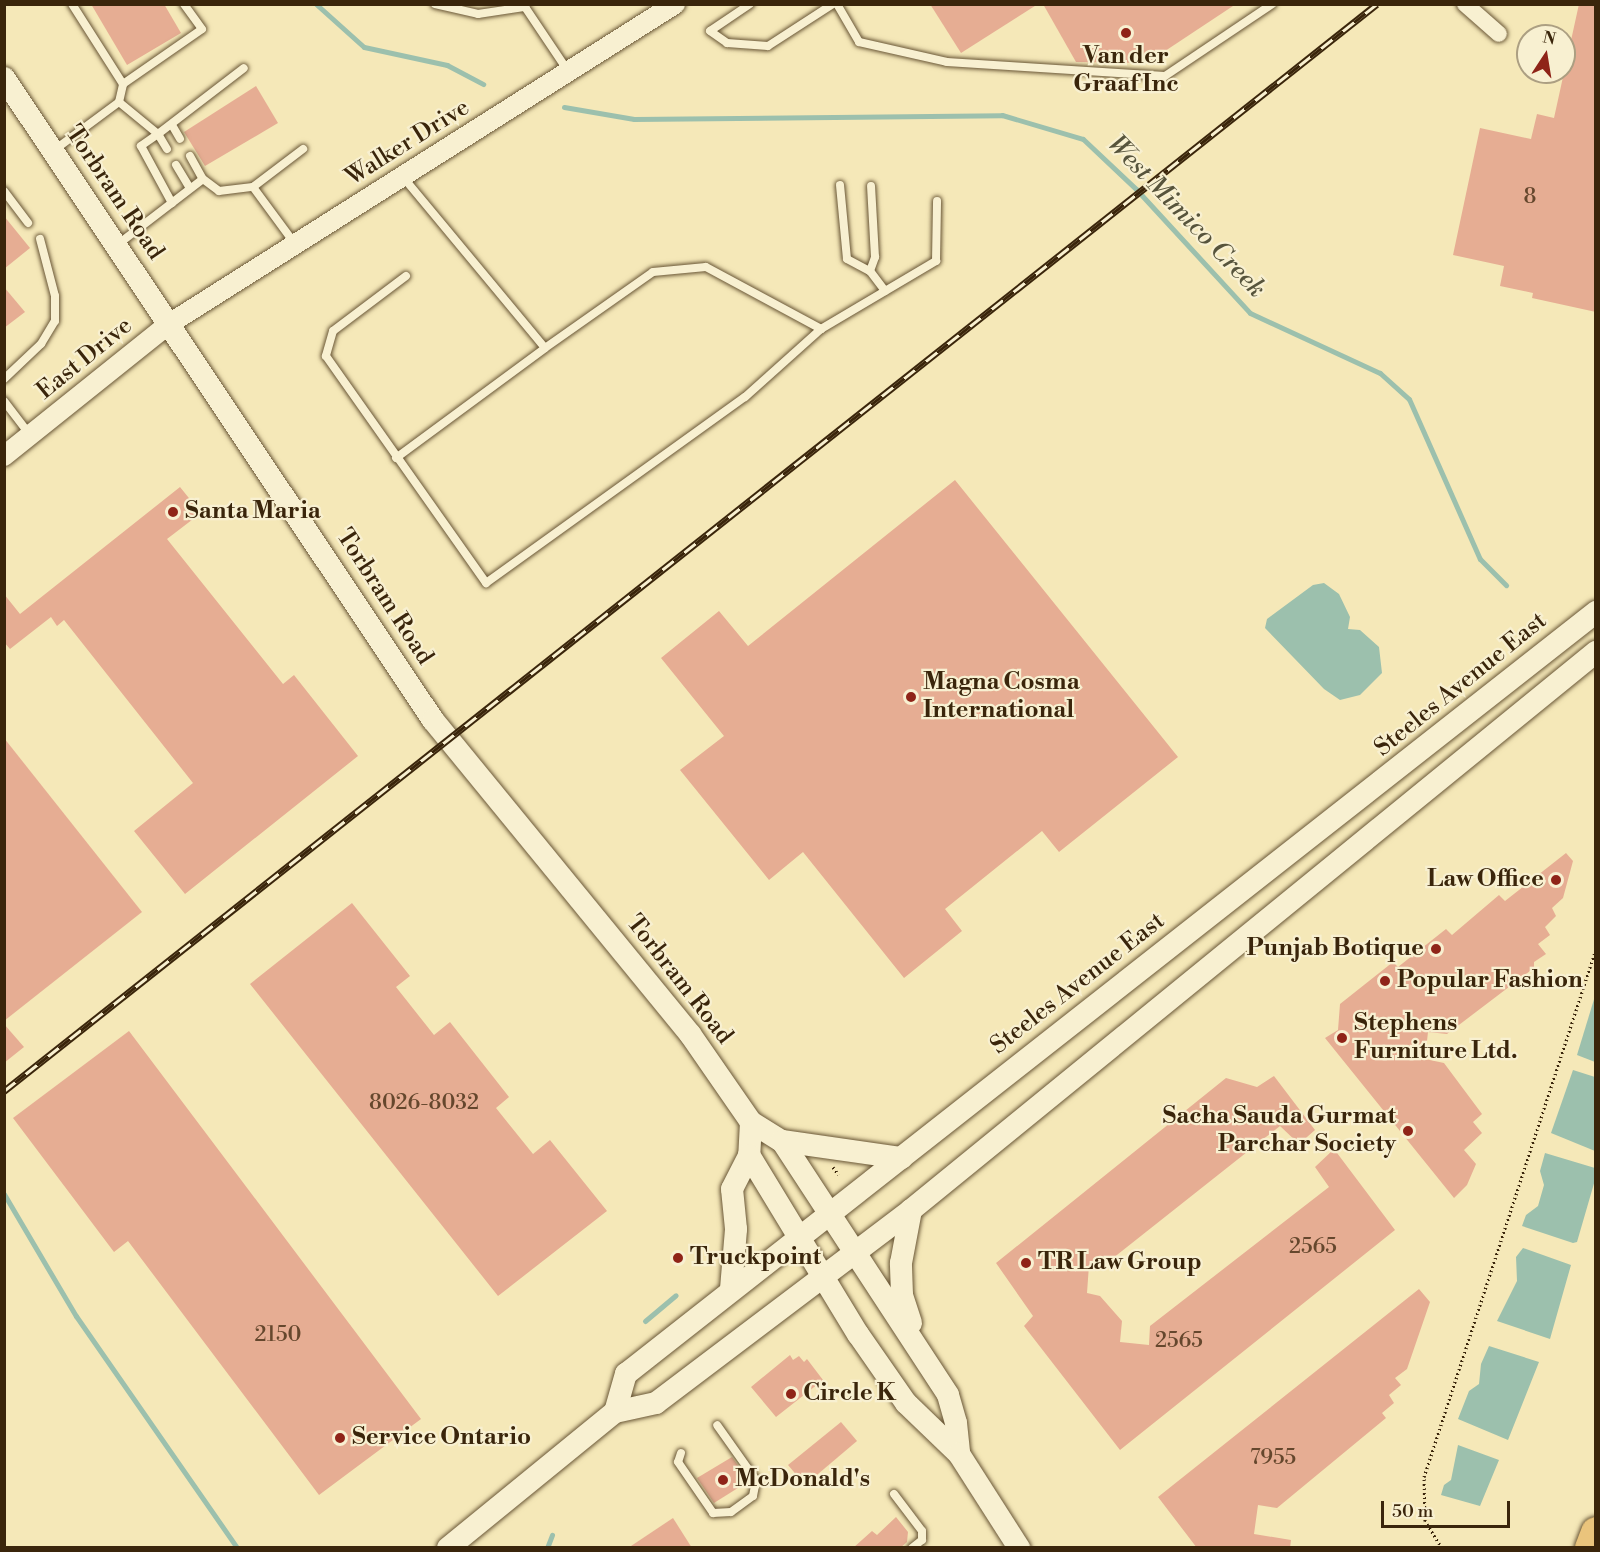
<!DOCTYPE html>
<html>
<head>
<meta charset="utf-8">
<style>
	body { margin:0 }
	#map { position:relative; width:1600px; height:1552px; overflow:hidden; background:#f5e8b8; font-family:"Libre Bodoni",serif }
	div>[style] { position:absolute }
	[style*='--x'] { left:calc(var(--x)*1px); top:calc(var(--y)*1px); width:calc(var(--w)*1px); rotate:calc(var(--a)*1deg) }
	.water>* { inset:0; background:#9cc0ad }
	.stream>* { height:5px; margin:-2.5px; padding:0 2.5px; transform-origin:2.5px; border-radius:2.5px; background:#9cc0ad }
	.building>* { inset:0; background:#e6ad93 }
	.path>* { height:3px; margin-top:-1.5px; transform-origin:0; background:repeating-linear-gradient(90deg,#3a250b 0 1.5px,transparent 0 4.5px) }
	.roads { filter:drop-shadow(0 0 2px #695636) drop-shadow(0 0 2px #695636) }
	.service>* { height:8px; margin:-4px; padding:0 4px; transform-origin:4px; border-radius:4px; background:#f8f0d1 }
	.minor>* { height:16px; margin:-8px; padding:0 8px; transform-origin:8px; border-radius:8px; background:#f8f0d1 }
	.tertiary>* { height:20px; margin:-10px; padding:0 10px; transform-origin:10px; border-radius:10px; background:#f8f0d1 }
	.secondary>* { height:22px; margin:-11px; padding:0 11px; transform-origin:11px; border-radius:11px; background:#f8f0d1 }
	.motorway>* { height:30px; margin:-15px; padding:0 15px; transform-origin:15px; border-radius:15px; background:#eac47c }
	.rail>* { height:7px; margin-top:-3.5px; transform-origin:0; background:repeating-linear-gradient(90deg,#f8f0d1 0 14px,#3a250b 0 28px); box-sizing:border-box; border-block:2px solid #3a250b }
	.dots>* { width:16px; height:16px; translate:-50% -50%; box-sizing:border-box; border:3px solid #f8f0d1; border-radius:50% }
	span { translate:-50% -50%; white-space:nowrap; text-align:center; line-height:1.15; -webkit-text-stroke:4.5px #f8f0d1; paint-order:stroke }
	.number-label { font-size:21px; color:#65472d }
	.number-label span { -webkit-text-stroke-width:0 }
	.poi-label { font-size:24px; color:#3a250b; font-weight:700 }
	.left { translate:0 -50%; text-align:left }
	.right { translate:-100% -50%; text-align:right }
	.street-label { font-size:24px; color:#3a250b }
	.water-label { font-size:26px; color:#57543c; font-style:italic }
	.frame { position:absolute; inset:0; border:6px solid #3a250b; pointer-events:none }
	.north { position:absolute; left:1516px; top:24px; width:60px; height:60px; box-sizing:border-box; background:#f8f0d1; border:2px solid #ac9f82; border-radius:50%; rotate:12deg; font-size:16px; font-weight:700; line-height:24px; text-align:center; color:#3a250b }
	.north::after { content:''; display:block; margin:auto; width:21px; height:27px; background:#8f2418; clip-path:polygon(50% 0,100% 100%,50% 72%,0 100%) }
	.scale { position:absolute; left:1381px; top:1501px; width:129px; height:27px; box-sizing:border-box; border:3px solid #3a250b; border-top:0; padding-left:8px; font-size:18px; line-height:21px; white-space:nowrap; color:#3a250b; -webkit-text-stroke:4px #f8f0d1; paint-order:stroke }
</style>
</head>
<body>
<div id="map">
	<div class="water">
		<div style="clip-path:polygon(1324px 583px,1339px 594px,1350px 617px,1348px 629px,1360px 630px,1379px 647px,1382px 673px,1360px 695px,1340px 700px,1324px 689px,1265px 628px,1267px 619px,1313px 585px)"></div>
		<div style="clip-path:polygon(1595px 996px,1595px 1062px,1577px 1055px)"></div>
		<div style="clip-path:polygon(1573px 1070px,1595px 1077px,1595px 1151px,1551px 1133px)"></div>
		<div style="clip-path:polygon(1545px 1153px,1595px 1168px,1595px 1180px,1577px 1242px,1573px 1243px,1522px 1226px,1526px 1215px,1538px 1206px,1544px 1185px,1540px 1171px)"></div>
		<div style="clip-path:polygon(1523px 1248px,1571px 1265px,1550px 1339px,1497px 1321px,1517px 1281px,1516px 1257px)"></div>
		<div style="clip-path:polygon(1489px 1346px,1539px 1362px,1508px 1440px,1458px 1419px,1469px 1391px,1479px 1384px,1481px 1364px)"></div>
		<div style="clip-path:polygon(1458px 1445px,1499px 1460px,1480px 1506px,1441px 1495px,1444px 1485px,1451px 1480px)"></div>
	</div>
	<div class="stream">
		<div style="--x:316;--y:4;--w:64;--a:41.9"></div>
		<div style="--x:364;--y:47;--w:85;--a:12.2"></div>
		<div style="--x:447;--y:65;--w:41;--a:27.8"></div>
		<div style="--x:564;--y:107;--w:71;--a:9.7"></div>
		<div style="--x:634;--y:119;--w:368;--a:-0.6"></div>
		<div style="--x:1002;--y:115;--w:84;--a:16.5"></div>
		<div style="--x:1083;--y:139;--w:73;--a:43.3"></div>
		<div style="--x:1136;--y:189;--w:168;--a:47.4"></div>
		<div style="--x:1250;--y:313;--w:143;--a:24.8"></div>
		<div style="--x:1380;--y:373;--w:39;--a:42"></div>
		<div style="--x:1409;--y:399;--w:175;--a:66.1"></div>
		<div style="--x:1480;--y:559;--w:37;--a:45"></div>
		<div style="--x:4;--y:1194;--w:142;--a:59.5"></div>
		<div style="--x:76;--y:1316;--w:282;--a:55.2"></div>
		<div style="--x:645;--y:1321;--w:40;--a:-40"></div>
		<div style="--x:547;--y:1548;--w:14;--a:-69"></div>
	</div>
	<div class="building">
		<div style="clip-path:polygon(91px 4px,164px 4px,181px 33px,127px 65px)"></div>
		<div style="clip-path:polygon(930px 4px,1038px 4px,961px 53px)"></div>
		<div style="clip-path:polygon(1043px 4px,1236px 4px,1147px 63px,1076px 62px)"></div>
		<div style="clip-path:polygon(1579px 4px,1596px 4px,1596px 312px,1532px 298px,1533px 293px,1500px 286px,1504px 266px,1453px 255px,1480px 128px,1531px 139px,1537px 114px,1554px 118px)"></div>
		<div style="clip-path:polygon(256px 86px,278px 123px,205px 166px,184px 132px)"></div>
		<div style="clip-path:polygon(4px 216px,30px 248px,4px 269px)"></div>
		<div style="clip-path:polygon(4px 287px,25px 312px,4px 328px)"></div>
		<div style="clip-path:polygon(955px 480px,1178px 757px,1059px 852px,1042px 831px,945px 909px,962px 931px,904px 978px,803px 852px,769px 880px,680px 770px,724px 736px,661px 658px,719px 611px,748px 646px)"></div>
		<div style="clip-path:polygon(180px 487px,201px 513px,167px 539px,283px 684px,294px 675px,358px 756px,185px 894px,134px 831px,193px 783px,64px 620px,57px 626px,51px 617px,10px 649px,4px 642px,4px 594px,20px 614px)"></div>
		<div style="clip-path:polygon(4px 738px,142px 912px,4px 1021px)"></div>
		<div style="clip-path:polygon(1566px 853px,1573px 861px,1563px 898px,1552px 908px,1556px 916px,1545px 927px,1550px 935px,1538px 944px,1546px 954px,1534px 962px,1534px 968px,1447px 1034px,1428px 1032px,1425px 1059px,1444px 1063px,1482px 1114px,1473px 1122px,1482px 1133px,1464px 1150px,1476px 1164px,1467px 1185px,1454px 1198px,1325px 1038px,1338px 1030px,1340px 1004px,1393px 962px,1398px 967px,1446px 929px,1452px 935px,1499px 895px,1505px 901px)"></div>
		<div style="clip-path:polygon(352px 903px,410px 976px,396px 987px,434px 1035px,450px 1022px,509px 1097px,496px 1108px,533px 1154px,550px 1140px,607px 1211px,498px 1296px,250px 984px)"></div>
		<div style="clip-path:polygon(4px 1024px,24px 1047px,4px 1063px)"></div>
		<div style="clip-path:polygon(129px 1031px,421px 1419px,319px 1495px,128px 1241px,114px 1252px,13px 1118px)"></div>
		<div style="clip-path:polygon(1274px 1076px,1315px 1130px,1299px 1144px,1280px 1126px,1103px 1266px,1089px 1265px,1087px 1293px,1100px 1296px,1122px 1321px,1120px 1342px,1149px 1345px,1150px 1326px,1329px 1187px,1315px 1167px,1334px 1149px,1395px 1230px,1120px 1450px,1024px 1326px,1033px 1316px,996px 1263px,1226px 1078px,1257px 1087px)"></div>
		<div style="clip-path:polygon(1419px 1289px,1430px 1302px,1407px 1369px,1395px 1378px,1401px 1385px,1389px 1395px,1394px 1403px,1382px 1413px,1386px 1418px,1277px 1508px,1258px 1505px,1254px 1534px,1291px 1540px,1290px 1548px,1197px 1548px,1158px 1497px)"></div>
		<div style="clip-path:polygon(790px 1355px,793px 1360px,799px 1356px,804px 1362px,807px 1359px,823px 1380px,776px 1417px,751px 1387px)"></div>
		<div style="clip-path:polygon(841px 1422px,857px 1441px,805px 1485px,788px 1465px)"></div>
		<div style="clip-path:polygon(732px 1457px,749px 1481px,714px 1503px,697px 1478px)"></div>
		<div style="clip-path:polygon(896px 1517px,908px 1532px,907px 1542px,900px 1548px,853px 1548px,872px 1531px,877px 1535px)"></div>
		<div style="clip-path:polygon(673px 1518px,692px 1548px,628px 1548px)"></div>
	</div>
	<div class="path">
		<div style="--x:833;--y:1167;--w:9;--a:54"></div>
		<div style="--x:1442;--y:1548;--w:32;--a:-122"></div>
		<div style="--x:1425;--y:1521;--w:44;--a:-91.3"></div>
		<div style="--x:1424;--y:1477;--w:555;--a:-71.96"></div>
	</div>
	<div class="roads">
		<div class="service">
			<div style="--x:72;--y:4;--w:95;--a:57.5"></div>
			<div style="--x:435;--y:4;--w:44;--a:13.1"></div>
			<div style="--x:478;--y:14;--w:48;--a:-8.5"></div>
			<div style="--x:525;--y:7;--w:77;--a:56.1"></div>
			<div style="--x:750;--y:4;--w:48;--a:146"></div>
			<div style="--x:710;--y:31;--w:21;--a:35"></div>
			<div style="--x:727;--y:43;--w:41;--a:4.2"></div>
			<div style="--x:768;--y:46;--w:77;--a:-32.9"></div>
			<div style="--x:837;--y:4;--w:44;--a:59.9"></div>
			<div style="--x:859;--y:42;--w:90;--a:12.8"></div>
			<div style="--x:947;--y:62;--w:218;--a:3.7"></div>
			<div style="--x:1165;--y:76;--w:129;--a:-33.9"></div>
			<div style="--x:119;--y:102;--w:50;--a:39.4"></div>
			<div style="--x:158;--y:134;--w:108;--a:-37.5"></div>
			<div style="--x:172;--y:125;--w:16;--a:60"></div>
			<div style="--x:167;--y:149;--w:17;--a:-121"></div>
			<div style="--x:158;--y:134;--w:21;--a:145"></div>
			<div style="--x:141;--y:146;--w:65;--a:61.5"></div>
			<div style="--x:53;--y:151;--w:82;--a:-36.6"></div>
			<div style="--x:119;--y:102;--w:18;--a:-77"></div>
			<div style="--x:123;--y:84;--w:96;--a:-34.8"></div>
			<div style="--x:202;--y:29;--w:31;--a:-126"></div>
			<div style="--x:190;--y:156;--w:26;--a:61"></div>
			<div style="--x:176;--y:165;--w:27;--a:59"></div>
			<div style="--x:403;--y:177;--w:222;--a:50.3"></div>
			<div style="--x:545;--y:348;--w:132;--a:-35.1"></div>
			<div style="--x:653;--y:272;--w:53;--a:-5.4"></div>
			<div style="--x:706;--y:267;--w:131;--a:28.3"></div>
			<div style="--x:821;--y:329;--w:134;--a:-30.6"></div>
			<div style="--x:936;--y:261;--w:60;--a:-89"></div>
			<div style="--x:840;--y:185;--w:74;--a:84.6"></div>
			<div style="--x:847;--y:259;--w:26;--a:28"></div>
			<div style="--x:870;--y:271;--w:25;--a:53"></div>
			<div style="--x:253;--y:187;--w:63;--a:-37.2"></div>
			<div style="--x:4;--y:191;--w:40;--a:53"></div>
			<div style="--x:117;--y:245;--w:108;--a:-37.5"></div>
			<div style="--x:203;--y:179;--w:20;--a:37"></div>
			<div style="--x:219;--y:191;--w:34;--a:-7"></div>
			<div style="--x:253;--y:187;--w:71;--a:53.6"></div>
			<div style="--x:870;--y:271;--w:15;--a:-70"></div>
			<div style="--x:875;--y:257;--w:71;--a:-93.2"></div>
			<div style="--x:406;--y:276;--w:91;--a:143"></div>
			<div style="--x:333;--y:331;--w:26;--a:106"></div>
			<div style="--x:326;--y:356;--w:278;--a:54.8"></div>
			<div style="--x:486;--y:583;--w:319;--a:-35.7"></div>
			<div style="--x:745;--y:397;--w:102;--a:-41.8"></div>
			<div style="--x:4;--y:379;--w:51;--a:-43.4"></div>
			<div style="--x:41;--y:344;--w:27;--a:-59"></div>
			<div style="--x:55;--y:321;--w:25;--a:-90"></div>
			<div style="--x:55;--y:296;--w:59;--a:-104.7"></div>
			<div style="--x:4;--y:401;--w:43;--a:52.6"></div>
			<div style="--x:396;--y:458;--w:185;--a:-36.4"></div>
			<div style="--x:681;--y:1453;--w:9;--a:108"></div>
			<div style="--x:678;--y:1462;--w:62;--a:55.5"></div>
			<div style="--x:713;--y:1513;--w:18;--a:-3"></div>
			<div style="--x:731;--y:1512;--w:27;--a:-36"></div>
			<div style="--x:753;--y:1496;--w:16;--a:-79"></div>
			<div style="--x:756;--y:1480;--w:67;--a:-125.3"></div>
			<div style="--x:894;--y:1494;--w:46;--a:52.9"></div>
			<div style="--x:922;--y:1531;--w:9;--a:90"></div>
			<div style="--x:922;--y:1540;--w:13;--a:141"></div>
		</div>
		<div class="minor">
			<div style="--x:1465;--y:4;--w:45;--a:41.4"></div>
		</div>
		<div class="tertiary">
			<div style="--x:4;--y:456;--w:211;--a:-38.7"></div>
			<div style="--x:169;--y:324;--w:599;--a:-32.31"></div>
		</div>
		<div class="secondary">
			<div style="--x:4;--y:78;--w:772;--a:56.25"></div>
			<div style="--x:433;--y:720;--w:406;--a:50.7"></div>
			<div style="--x:690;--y:1034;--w:107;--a:55.3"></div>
			<div style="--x:751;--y:1122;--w:36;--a:32"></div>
			<div style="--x:782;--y:1141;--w:303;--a:56.8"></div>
			<div style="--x:948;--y:1395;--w:29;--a:74"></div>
			<div style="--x:956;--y:1423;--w:31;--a:84"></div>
			<div style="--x:751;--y:1122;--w:33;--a:93"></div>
			<div style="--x:749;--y:1155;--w:210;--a:58.7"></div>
			<div style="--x:858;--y:1334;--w:84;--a:55.2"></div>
			<div style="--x:906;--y:1403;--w:74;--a:43.9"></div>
			<div style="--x:959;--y:1454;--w:112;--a:57.4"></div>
			<div style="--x:782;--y:1141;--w:121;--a:8.1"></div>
			<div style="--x:731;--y:1289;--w:60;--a:-85.2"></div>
			<div style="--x:736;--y:1229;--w:40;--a:-95.7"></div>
			<div style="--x:732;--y:1189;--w:38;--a:-63"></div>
			<div style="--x:911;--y:1323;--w:29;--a:-108"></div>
			<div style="--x:902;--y:1295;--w:32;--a:-92"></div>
			<div style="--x:901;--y:1263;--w:54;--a:-79.3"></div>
			<div style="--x:615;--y:1412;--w:40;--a:-74"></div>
			<div style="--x:626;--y:1374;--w:1234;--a:-38.15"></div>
			<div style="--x:448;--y:1548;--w:215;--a:-39.2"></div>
			<div style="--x:615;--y:1412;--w:42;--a:-12.4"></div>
			<div style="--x:656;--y:1403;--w:320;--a:-37.1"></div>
			<div style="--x:911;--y:1210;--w:884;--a:-39.17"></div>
		</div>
		<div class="motorway">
			<div style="--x:1590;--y:1548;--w:17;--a:-69"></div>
		</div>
	</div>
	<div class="rail">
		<div style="--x:4;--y:1091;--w:1751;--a:-38.37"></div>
	</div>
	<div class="dots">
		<div style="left:1126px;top:33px;background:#8f2418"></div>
		<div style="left:173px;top:512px;background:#8f2418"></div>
		<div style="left:911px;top:697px;background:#8f2418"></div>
		<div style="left:1556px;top:880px;background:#8f2418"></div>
		<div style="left:1436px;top:949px;background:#8f2418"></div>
		<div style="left:1385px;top:981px;background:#8f2418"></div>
		<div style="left:1342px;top:1038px;background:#8f2418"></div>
		<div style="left:1408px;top:1131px;background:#8f2418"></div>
		<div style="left:678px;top:1258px;background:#8f2418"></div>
		<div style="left:1026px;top:1263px;background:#8f2418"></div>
		<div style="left:791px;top:1394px;background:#8f2418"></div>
		<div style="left:340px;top:1438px;background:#8f2418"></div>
		<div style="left:723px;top:1480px;background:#8f2418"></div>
	</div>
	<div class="number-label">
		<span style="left:1530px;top:197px">8</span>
		<span style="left:424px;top:1103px">8026-8032</span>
		<span style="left:1313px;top:1247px">2565</span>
		<span style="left:278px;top:1335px">2150</span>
		<span style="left:1179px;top:1341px">2565</span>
		<span style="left:1273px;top:1458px">7955</span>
	</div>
	<div class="poi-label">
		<span style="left:1126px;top:71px">Van der<br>Graaf Inc</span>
		<span class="left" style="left:185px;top:512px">Santa Maria</span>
		<span class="left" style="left:923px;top:697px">Magna Cosma<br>International</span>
		<span class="right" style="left:1544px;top:880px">Law Office</span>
		<span class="right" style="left:1424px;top:949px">Punjab Botique</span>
		<span class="left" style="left:1397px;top:981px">Popular Fashion</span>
		<span class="left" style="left:1354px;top:1038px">Stephens<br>Furniture Ltd.</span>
		<span class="right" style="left:1396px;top:1131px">Sacha Sauda Gurmat<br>Parchar Society</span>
		<span class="left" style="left:690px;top:1258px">Truckpoint</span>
		<span class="left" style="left:1038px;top:1263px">TR Law Group</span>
		<span class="left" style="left:803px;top:1394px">Circle K</span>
		<span class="left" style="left:352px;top:1438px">Service Ontario</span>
		<span class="left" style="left:735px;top:1480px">McDonald's</span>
	</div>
	<div class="street-label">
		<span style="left:408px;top:143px;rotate:-32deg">Walker Drive</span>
		<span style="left:114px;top:193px;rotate:56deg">Torbram Road</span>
		<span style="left:85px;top:359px;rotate:-39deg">East Drive</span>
		<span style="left:384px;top:597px;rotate:57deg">Torbram Road</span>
		<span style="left:1461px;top:685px;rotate:-39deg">Steeles Avenue East</span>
		<span style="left:679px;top:980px;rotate:52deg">Torbram Road</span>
		<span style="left:1078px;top:984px;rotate:-38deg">Steeles Avenue East</span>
	</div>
	<div class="water-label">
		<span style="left:1186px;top:217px;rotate:46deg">West Mimico Creek</span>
	</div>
	<div class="frame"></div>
	<div class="north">N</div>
	<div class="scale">50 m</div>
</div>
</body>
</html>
